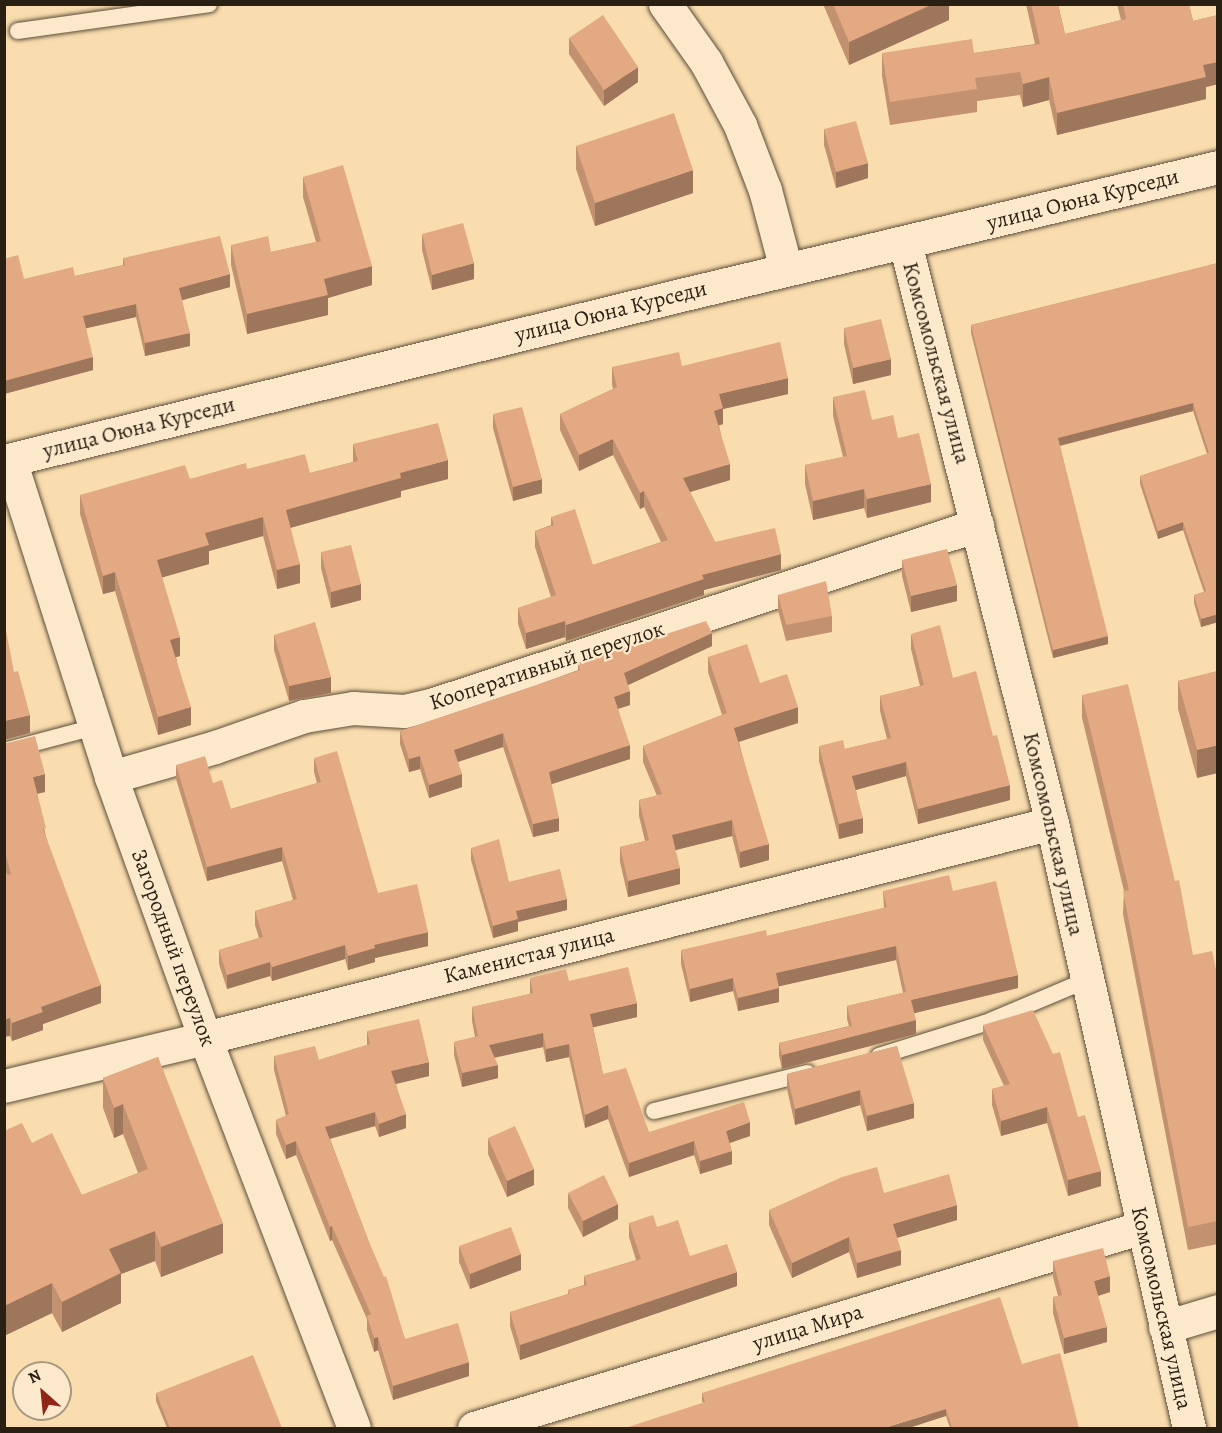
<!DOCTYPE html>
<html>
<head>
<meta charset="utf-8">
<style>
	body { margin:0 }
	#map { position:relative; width:1222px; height:1433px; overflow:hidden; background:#faddaf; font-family:Alegreya,serif }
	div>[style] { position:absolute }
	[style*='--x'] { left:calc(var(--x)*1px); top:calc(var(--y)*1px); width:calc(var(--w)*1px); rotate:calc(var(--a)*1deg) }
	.roads { filter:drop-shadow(0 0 2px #5d4e3a) drop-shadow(0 0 2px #5d4e3a) }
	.service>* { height:16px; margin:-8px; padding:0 8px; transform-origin:8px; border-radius:8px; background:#fce9cb }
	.minor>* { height:33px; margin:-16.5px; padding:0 16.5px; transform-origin:16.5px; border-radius:16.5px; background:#fce9cb }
	.tertiary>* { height:33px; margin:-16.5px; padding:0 16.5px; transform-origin:16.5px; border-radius:16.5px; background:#fce9cb }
	.wall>* { inset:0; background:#c29170 }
	.shaded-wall>* { inset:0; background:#9e765b }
	.building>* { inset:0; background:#e2a982 }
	span { translate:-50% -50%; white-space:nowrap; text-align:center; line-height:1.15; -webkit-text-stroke:4.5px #fce9cb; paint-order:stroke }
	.street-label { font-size:22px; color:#291f13 }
	.frame { position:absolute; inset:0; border:6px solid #291f13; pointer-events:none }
	.north { position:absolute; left:12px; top:1361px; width:60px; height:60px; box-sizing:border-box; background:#fce9cb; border:2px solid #a89881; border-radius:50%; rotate:333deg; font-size:16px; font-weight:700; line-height:24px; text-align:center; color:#291f13 }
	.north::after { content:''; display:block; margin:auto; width:21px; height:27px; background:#8f2418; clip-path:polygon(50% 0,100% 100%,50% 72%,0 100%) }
</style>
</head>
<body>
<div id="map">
	<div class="roads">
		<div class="service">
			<div style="--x:18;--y:31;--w:193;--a:-8"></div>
			<div style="--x:4;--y:751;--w:94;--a:-14.8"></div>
			<div style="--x:879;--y:1056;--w:111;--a:-17.3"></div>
			<div style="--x:985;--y:1023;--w:111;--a:-22.9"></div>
			<div style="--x:654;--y:1111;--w:158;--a:-13.9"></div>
		</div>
		<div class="minor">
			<div style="--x:905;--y:243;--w:598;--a:75.78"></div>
			<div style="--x:1052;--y:823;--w:620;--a:77.24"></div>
			<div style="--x:111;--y:777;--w:108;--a:-16.1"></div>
			<div style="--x:215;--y:747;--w:94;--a:-19.2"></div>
			<div style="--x:304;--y:716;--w:50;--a:-9.3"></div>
			<div style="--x:353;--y:708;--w:51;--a:3.4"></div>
			<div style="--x:404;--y:711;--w:31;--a:-13"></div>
			<div style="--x:434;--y:704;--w:572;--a:-18.24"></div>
			<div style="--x:4;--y:1086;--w:207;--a:-13.4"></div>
			<div style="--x:205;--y:1038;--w:874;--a:-14.24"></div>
			<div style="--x:1165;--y:1327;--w:55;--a:-16.8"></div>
			<div style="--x:474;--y:1428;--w:699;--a:-16.72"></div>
		</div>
		<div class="tertiary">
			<div style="--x:665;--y:4;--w:71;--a:54.7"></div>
			<div style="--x:706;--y:62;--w:72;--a:61.6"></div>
			<div style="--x:740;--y:125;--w:70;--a:69"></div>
			<div style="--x:765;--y:190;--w:82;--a:75.1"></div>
			<div style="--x:10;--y:460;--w:333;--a:72.3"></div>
			<div style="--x:111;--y:777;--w:277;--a:70.2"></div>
			<div style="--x:205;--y:1038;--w:417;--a:69.1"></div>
			<div style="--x:4;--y:461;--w:701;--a:-13.78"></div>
			<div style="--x:685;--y:294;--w:548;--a:-13.4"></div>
		</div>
	</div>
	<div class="wall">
		<div style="clip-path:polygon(823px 4px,949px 4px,949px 20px,849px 65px)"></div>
		<div style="clip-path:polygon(1026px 4px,1058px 4px,1065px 34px,1121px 20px,1117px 4px,1189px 4px,1193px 21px,1218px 15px,1218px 84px,1206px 87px,1206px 99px,1057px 135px,1049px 100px,1023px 107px,1020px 95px,977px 101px,977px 112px,890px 125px,882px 76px,882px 53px,974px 53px,1035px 44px)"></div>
		<div style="clip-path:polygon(569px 38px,638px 82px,604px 106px,569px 54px)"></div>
		<div style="clip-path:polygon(824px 129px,868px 178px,836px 188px,824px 145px)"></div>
		<div style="clip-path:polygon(576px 146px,693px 193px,595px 226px,576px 169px)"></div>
		<div style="clip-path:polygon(303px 177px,372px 285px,328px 298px,328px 315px,247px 334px,231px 265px,231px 245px,271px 252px,316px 242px,303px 197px)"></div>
		<div style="clip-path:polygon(422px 234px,474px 279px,432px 290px,422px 250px)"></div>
		<div style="clip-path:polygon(123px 258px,230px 287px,182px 300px,190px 346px,145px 356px,136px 317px,86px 328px,93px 370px,4px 394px,4px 259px,24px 279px,75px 276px,123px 265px)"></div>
		<div style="clip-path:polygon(1218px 263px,1218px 622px,1201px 627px,1194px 603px,1194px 595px,1204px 592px,1183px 530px,1158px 539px,1140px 484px,1140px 476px,1207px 454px,1193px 411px,1060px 446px,1108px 644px,1053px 658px,971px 333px,971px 325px)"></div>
		<div style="clip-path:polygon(844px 328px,891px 375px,853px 384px,844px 344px)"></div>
		<div style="clip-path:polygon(682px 366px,788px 394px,723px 409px,723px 424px,719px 425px,730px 480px,690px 492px,715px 542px,781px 570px,704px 590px,704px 595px,566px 641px,565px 637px,526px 649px,518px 624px,518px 608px,551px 597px,535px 547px,535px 531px,551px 525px,551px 517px,593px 565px,661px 542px,644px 507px,640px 509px,613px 455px,579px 471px,560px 430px,560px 414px,613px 389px,612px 384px,612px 367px)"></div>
		<div style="clip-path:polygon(833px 397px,872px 420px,898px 438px,931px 502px,867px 518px,864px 508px,813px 520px,805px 484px,805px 465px,843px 457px,833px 416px)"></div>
		<div style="clip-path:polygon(493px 414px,542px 493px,513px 501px,493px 428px)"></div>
		<div style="clip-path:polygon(353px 444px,448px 479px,401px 491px,401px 497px,290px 528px,300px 583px,277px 589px,263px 536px,209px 551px,209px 564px,162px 577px,180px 656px,176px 657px,191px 725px,158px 735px,115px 591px,103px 594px,80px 514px,80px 495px,190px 479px,247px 469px,310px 473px,353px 462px)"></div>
		<div style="clip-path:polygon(321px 552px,361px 600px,331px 608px,321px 568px)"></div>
		<div style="clip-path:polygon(902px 560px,957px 601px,911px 612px,902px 576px)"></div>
		<div style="clip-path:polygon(778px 595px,832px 616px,832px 632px,786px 641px,778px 610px)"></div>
		<div style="clip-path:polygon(911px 634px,953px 678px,1010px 800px,918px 824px,906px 776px,856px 790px,863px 833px,839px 839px,819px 761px,819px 746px,845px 749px,887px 739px,880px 711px,880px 696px,920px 686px,911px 649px)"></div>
		<div style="clip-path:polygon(274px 635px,331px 693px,289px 701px,274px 650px)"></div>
		<div style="clip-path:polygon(712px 646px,628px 685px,630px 705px,618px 709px,630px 759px,551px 784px,559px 831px,533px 837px,503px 747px,458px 762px,462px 787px,429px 798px,420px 769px,409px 772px,400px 744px,400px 731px,537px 685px,578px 670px,578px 663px)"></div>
		<div style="clip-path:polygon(708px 657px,760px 683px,798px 723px,739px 742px,769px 860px,740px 868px,732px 836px,675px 850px,680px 884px,628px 897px,620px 862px,620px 847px,645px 841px,639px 816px,639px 800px,657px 796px,643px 762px,643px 746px,722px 715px,708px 672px)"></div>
		<div style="clip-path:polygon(1218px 671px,1197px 778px,1178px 709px,1178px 681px)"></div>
		<div style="clip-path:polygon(1082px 695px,1193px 955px,1218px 979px,1218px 1244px,1188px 1250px,1123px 914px,1124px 891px,1082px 718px)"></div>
		<div style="clip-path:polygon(4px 743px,45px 792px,37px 793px,46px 837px,101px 1003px,43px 1024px,43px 1030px,12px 1041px,10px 1036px,7px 876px,4px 867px)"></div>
		<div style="clip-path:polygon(314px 758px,378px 893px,428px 946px,375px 958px,375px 962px,348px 970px,345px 959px,272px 981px,270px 976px,227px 989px,219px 964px,219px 950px,259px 938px,255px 925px,255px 911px,293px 900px,282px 861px,207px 881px,176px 779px,176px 765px,213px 783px,231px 809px,317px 783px,314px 772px)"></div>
		<div style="clip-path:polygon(471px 848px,509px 882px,567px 910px,518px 922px,518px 931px,493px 938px,471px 860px)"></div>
		<div style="clip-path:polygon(883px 891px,953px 891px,1018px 988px,914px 1013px,916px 1034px,782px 1069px,779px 1056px,779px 1043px,849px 1026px,847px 1019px,847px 1006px,903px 993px,896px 960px,779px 986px,779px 1002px,738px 1011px,733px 991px,690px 1002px,681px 964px,681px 950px,767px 936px,884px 908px)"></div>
		<div style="clip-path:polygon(530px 978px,569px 981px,637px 1017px,593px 1027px,603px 1074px,649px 1132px,750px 1136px,730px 1143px,732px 1164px,700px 1174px,694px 1155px,629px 1177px,608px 1119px,585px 1128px,569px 1057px,546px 1062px,543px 1047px,494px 1057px,498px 1078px,462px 1087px,454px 1055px,454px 1042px,475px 1037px,472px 1021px,472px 1007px,530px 994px)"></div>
		<div style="clip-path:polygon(983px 1025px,1078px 1117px,1101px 1186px,1068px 1196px,1047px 1123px,1001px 1136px,992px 1105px,992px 1089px,1004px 1086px,983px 1040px)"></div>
		<div style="clip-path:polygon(367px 1031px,429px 1076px,396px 1084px,406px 1128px,379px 1137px,375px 1126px,330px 1139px,405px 1339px,469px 1376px,393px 1400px,378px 1350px,374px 1352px,367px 1330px,367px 1319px,332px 1240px,330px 1241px,296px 1155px,286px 1159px,276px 1134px,276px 1120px,286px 1116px,274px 1070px,274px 1056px,319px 1060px,367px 1045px)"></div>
		<div style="clip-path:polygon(897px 1046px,914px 1118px,867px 1131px,860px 1105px,795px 1125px,787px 1089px,787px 1074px)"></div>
		<div style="clip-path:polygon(158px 1057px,223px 1253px,161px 1277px,155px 1261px,121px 1274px,121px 1303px,62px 1332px,52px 1313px,4px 1336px,4px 1131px,32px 1143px,82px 1195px,138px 1173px,123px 1134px,114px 1138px,103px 1108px,103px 1078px)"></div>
		<div style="clip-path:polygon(488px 1138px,534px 1185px,507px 1197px,488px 1154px)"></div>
		<div style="clip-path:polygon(568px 1193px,618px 1219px,583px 1237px,568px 1208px)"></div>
		<div style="clip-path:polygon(884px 1193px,957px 1220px,897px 1238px,901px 1265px,857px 1278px,849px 1252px,792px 1278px,769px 1225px,769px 1210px)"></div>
		<div style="clip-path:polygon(629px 1223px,657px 1227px,690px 1256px,737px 1286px,520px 1360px,510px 1326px,510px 1312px,568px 1294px,568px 1290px,584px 1285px,584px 1276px,636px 1260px,629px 1237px)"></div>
		<div style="clip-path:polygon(459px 1246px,521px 1270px,470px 1289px,459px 1262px)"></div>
		<div style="clip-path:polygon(1053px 1261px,1110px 1292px,1098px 1296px,1107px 1342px,1064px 1354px,1053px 1313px,1053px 1297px,1058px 1296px,1053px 1277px)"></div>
		<div style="clip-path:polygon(1022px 1364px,1079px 1428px,950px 1428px,946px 1416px,703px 1403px,702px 1401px,702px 1393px)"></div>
		<div style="clip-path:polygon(156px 1393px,282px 1428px,167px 1428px,156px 1401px)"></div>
	</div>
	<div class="shaded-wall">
		<div style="clip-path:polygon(933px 4px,949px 4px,949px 20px,849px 65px,849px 42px)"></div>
		<div style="clip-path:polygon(1218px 62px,1218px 84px,1206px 87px,1206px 99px,1057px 135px,1057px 113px,1203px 65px)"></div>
		<div style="clip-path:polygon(638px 67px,638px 82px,604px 106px,604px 90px)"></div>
		<div style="clip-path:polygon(1049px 77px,1049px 100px,1023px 107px,1023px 84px)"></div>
		<div style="clip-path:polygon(868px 163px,868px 178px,836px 188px,836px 172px)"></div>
		<div style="clip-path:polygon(693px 170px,693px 193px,595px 226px,595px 203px)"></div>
		<div style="clip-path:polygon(474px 263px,474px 279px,432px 290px,432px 275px)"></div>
		<div style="clip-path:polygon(372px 266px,372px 285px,328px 298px,328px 315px,247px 334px,247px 314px,324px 279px)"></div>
		<div style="clip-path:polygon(230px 274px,230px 287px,179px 301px,179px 288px)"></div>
		<div style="clip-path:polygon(136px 304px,136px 317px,83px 329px,83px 316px)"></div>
		<div style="clip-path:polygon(190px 333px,190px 346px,145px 356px,145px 343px)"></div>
		<div style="clip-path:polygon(93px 357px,93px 370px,4px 394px,4px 381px)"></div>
		<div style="clip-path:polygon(891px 359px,891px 375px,853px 384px,853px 368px)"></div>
		<div style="clip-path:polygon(788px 378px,788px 394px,723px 409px,723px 424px,714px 427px,714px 411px,719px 394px)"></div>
		<div style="clip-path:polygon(1193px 403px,1193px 411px,1058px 446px,1058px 438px)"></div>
		<div style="clip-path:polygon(613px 439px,613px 455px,579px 471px,579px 455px)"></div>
		<div style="clip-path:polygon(448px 460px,448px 479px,401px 491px,401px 497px,286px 529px,286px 510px,400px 473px)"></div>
		<div style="clip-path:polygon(730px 464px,730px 480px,683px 494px,683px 478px)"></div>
		<div style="clip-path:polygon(542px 479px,542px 493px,513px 501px,513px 487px)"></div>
		<div style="clip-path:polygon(931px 484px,931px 502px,867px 518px,867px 499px)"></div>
		<div style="clip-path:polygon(864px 489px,864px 508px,813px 520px,813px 501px)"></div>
		<div style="clip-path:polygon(644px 491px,644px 507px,640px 509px,640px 493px)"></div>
		<div style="clip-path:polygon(263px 517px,263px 536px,209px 551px,209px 564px,157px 579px,157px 560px,205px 533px)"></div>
		<div style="clip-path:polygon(1183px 522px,1183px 530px,1158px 539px,1158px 531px)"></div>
		<div style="clip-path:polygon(781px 554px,781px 570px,704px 590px,704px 595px,566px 641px,566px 625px,702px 575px)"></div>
		<div style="clip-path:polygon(300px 564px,300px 583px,277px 589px,277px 570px)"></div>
		<div style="clip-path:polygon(115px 572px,115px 591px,103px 594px,103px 576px)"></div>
		<div style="clip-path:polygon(361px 584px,361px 600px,331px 608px,331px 592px)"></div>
		<div style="clip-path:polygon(957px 585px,957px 601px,911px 612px,911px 596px)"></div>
		<div style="clip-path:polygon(1218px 614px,1218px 622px,1201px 627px,1201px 619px)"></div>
		<div style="clip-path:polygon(565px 621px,565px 637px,526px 649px,526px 633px)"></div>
		<div style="clip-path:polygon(712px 633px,712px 646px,624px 687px,624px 673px)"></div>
		<div style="clip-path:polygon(1108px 636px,1108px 644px,1053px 658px,1053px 650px)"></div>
		<div style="clip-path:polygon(180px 637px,180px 656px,170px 659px,170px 640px)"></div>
		<div style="clip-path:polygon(331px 677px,331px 693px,289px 701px,289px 686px)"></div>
		<div style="clip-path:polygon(630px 691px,630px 705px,614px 710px,614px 697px)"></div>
		<div style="clip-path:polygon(191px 707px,191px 725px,158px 735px,158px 717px)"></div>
		<div style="clip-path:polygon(798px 707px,798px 723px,734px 743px,734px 728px)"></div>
		<div style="clip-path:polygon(30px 715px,30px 733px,4px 740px,4px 721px)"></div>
		<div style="clip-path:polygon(503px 733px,503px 747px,454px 763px,454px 750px)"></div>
		<div style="clip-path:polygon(630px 745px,630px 759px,549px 785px,549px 772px)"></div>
		<div style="clip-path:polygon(1218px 745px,1218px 773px,1197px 778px,1197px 750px)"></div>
		<div style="clip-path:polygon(420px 756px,420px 769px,409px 772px,409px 759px)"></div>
		<div style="clip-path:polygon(906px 762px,906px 776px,852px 791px,852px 776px)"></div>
		<div style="clip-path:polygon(45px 774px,45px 792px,33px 795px,33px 777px)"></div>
		<div style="clip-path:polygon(462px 774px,462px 787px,429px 798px,429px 785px)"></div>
		<div style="clip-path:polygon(1010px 785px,1010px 800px,918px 824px,918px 809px)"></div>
		<div style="clip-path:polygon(559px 818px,559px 831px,533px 837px,533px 824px)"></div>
		<div style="clip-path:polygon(863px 818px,863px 833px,839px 839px,839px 824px)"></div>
		<div style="clip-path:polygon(732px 820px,732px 836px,672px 851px,672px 835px)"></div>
		<div style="clip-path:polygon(769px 844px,769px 860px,740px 868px,740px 852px)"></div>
		<div style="clip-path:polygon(282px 847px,282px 861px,207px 881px,207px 867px)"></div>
		<div style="clip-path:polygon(680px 868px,680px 884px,628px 897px,628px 881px)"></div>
		<div style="clip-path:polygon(567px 899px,567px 910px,518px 922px,518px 931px,493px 938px,493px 926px,516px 911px)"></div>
		<div style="clip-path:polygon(428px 932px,428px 946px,375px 958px,375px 962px,348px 970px,348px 956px,374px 945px)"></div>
		<div style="clip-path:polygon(345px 945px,345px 959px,272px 981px,272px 967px)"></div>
		<div style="clip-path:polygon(896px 946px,896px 960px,776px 987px,776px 973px)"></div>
		<div style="clip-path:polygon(270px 962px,270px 976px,227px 989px,227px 975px)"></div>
		<div style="clip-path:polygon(1018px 975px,1018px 988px,911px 1014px,911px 1000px)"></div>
		<div style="clip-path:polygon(733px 978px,733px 991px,690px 1002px,690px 989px)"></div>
		<div style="clip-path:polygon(101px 985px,101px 1003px,43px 1024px,43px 1030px,12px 1041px,12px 1023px,41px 1007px)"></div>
		<div style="clip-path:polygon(779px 988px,779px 1002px,738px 1011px,738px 998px)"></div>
		<div style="clip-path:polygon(637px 1003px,637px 1017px,590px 1028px,590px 1014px)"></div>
		<div style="clip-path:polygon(10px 1018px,10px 1036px,4px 1037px,4px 1019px)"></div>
		<div style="clip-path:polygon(916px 1020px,916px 1034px,782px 1069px,782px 1055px)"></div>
		<div style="clip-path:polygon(543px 1033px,543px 1047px,489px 1059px,489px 1045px)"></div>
		<div style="clip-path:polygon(569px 1044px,569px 1057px,546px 1062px,546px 1049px)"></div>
		<div style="clip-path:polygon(429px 1062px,429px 1076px,391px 1085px,391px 1071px)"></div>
		<div style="clip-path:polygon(498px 1065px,498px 1078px,462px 1087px,462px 1073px)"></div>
		<div style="clip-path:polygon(860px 1090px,860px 1105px,795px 1125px,795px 1109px)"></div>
		<div style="clip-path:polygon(914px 1103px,914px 1118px,867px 1131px,867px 1116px)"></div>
		<div style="clip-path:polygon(123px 1104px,123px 1134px,114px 1138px,114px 1108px)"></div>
		<div style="clip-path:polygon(608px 1105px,608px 1119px,585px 1128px,585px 1115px)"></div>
		<div style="clip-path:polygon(1047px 1107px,1047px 1123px,1001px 1136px,1001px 1121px)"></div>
		<div style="clip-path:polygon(375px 1112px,375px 1126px,325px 1140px,325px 1127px)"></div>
		<div style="clip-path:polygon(406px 1114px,406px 1128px,379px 1137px,379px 1124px)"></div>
		<div style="clip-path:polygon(750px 1122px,750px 1136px,726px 1144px,726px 1131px)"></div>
		<div style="clip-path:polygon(296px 1141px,296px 1155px,286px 1159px,286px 1145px)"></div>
		<div style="clip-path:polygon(694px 1141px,694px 1155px,629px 1177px,629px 1163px)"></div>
		<div style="clip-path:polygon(732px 1151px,732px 1164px,700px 1174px,700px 1161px)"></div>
		<div style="clip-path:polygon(534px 1169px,534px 1185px,507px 1197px,507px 1181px)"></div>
		<div style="clip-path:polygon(1101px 1171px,1101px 1186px,1068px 1196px,1068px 1180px)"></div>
		<div style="clip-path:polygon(618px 1204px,618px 1219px,583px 1237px,583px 1221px)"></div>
		<div style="clip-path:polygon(957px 1205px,957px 1220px,893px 1239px,893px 1224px)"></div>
		<div style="clip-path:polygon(223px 1223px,223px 1253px,161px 1277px,161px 1247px)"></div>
		<div style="clip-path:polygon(332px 1226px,332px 1240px,330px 1241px,330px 1227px)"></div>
		<div style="clip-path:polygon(155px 1231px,155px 1261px,121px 1274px,121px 1303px,62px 1332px,62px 1302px,109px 1249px)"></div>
		<div style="clip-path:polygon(849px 1237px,849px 1252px,792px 1278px,792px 1263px)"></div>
		<div style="clip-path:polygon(901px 1250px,901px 1265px,857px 1278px,857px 1263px)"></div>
		<div style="clip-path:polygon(521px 1254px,521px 1270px,470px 1289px,470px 1274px)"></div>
		<div style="clip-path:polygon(737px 1272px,737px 1286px,520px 1360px,520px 1345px)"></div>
		<div style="clip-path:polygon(1110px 1276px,1110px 1292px,1094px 1297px,1094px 1281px)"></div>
		<div style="clip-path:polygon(52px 1283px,52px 1313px,4px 1336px,4px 1306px)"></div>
		<div style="clip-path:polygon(1107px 1327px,1107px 1342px,1064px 1354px,1064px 1338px)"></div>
		<div style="clip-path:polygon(378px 1337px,378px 1350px,374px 1352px,374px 1338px)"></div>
		<div style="clip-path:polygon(469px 1362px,469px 1376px,393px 1400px,393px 1386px)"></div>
		<div style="clip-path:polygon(946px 1409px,946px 1416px,909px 1428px,884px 1428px)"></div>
	</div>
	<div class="building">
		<div style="clip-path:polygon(833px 4px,933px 4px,849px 42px)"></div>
		<div style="clip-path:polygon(1031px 4px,1058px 4px,1065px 34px,1126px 19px,1123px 4px,1189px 4px,1193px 21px,1218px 15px,1218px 62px,1203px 65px,1206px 77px,1057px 113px,1049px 77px,1023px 84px,1020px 72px,975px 78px,977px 89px,890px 102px,882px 53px,972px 39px,974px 53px,1040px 44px)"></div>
		<div style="clip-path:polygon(603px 15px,638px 67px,604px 90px,569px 38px)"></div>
		<div style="clip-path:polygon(674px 113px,693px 170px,595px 203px,576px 146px)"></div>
		<div style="clip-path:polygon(856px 121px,868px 163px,836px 172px,824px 129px)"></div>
		<div style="clip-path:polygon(343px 165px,372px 266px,324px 279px,328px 295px,247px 314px,231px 245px,268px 236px,271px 252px,321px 241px,303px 177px)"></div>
		<div style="clip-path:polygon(463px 223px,474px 263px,432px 275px,422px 234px)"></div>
		<div style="clip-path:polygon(220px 236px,230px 274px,179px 288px,190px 333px,145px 343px,136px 304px,83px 316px,93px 357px,4px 381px,4px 259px,18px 255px,24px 279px,73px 267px,75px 276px,125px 265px,123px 258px)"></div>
		<div style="clip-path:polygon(1218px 263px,1218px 614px,1201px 619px,1194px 595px,1206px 591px,1183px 522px,1158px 531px,1140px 476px,1209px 453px,1193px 403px,1058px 438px,1108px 636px,1053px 650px,971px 325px)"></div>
		<div style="clip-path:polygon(881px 319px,891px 359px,853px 368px,844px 328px)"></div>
		<div style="clip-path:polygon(780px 342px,788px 378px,719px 394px,723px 408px,714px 411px,730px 464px,683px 478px,715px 542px,775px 528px,781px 554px,702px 575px,704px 579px,566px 625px,565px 621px,526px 633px,518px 608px,556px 595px,535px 531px,554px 525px,551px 517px,575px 509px,593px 565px,668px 540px,644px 491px,640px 493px,613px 439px,579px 455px,560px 414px,617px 387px,612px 367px,679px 352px,682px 366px)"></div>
		<div style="clip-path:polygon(865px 390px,872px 420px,893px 415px,898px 438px,919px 433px,931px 484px,867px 499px,864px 489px,813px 501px,805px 465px,847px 456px,833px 397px)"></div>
		<div style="clip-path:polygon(522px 407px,542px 479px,513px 487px,493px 414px)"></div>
		<div style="clip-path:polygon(438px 423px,448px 460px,400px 473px,401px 478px,286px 510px,300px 564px,277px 570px,263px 517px,205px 533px,209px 545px,157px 560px,180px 637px,170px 640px,191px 707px,158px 717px,115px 572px,103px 576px,80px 495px,185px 465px,190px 479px,246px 463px,247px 469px,305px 454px,310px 473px,358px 461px,353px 444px)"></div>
		<div style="clip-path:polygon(351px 545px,361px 584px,331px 592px,321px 552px)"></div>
		<div style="clip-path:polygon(947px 549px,957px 585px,911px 596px,902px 560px)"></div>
		<div style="clip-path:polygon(826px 581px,832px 616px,786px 625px,778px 595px)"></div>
		<div style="clip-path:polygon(4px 620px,14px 672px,18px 671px,30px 715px,4px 721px)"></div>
		<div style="clip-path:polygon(706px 621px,712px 633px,624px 673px,630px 691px,614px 697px,630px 745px,549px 772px,559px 818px,533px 824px,503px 733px,454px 750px,462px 774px,429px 785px,420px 756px,409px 759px,400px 731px,537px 685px,580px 670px,578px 663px)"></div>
		<div style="clip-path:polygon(315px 622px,331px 677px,289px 686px,274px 635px)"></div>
		<div style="clip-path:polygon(940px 625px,953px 678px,976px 671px,993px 736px,997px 735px,1010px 785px,918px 809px,906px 762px,852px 776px,863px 818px,839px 824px,819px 746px,843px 740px,845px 749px,891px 738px,880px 696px,924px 685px,911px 634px)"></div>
		<div style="clip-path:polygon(747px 644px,760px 683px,787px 674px,798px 707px,734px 728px,769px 844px,740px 852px,732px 820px,672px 835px,680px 868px,628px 881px,620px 847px,649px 840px,639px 800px,662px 794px,643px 746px,727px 713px,708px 657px)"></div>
		<div style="clip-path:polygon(1218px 671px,1218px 745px,1197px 750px,1178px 681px)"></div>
		<div style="clip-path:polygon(1128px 684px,1175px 881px,1179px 880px,1193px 955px,1212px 951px,1218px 979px,1218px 1221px,1188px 1227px,1123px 891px,1129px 890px,1082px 695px)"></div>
		<div style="clip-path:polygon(35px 736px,45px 774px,33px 777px,46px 828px,43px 829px,101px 985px,41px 1007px,43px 1012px,12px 1023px,10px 1018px,4px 1019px,4px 876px,11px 874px,4px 849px,4px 743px,7px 743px)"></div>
		<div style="clip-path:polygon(337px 751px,378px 893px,417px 884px,428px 932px,374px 945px,375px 948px,348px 956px,345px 945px,272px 967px,270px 962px,227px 975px,219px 950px,263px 937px,255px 911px,297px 899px,282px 847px,207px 867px,176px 765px,205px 756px,213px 783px,222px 780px,231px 809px,321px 782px,314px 758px)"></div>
		<div style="clip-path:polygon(499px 839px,509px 882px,560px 869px,567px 899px,516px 911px,518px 919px,493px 926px,471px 848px)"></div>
		<div style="clip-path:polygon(949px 875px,953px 891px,996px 881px,1018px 975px,911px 1000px,916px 1020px,782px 1055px,779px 1043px,852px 1026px,847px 1006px,906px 992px,896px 946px,776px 973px,779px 988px,738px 998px,733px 978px,690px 989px,681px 950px,766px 930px,767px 936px,887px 907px,883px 891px)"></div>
		<div style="clip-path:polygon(628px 967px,637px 1003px,590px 1014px,603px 1074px,626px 1068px,649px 1132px,744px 1102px,750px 1122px,726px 1131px,732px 1151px,700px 1161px,694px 1141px,629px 1163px,608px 1105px,585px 1115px,569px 1044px,546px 1049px,543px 1033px,489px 1045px,498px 1065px,462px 1073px,454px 1042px,478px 1036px,472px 1007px,533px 993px,530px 978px,566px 969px,569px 981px)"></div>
		<div style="clip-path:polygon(1033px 1010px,1053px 1054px,1060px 1052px,1078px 1117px,1085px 1115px,1101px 1171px,1068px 1180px,1047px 1107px,1001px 1121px,992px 1089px,1010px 1084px,983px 1025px)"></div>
		<div style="clip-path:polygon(419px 1019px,429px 1062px,391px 1071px,406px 1114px,379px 1124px,375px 1112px,325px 1127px,370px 1244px,384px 1277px,386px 1276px,405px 1339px,458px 1323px,469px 1362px,393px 1386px,378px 1337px,374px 1338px,367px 1316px,371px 1314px,332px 1226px,330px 1227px,296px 1141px,286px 1145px,276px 1120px,289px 1114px,274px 1056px,315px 1046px,319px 1060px,370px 1044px,367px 1031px)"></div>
		<div style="clip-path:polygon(897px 1046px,914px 1103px,867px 1116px,860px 1090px,795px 1109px,787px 1074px)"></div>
		<div style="clip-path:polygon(158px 1057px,223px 1223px,161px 1247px,155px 1231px,109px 1249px,121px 1273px,62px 1302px,52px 1283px,4px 1306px,4px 1131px,22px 1123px,32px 1143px,52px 1133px,82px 1195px,148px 1169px,123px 1104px,114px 1108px,103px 1078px)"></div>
		<div style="clip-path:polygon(515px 1126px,534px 1169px,507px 1181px,488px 1138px)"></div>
		<div style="clip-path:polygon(877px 1167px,884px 1193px,949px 1174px,957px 1205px,893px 1224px,901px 1250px,857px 1263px,849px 1237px,792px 1263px,769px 1210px,842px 1177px)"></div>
		<div style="clip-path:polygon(604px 1175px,618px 1204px,583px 1221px,568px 1193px)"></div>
		<div style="clip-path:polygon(653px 1215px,657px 1227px,678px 1220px,690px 1256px,727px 1244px,737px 1272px,520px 1345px,510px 1312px,569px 1294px,568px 1290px,587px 1285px,584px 1276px,641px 1259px,629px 1223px)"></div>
		<div style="clip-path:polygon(511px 1227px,521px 1254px,470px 1274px,459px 1246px)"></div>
		<div style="clip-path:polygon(1103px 1248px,1110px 1276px,1094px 1281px,1107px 1327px,1064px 1338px,1053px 1297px,1062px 1295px,1053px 1261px)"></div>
		<div style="clip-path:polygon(1000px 1297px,1022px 1364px,1060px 1353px,1079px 1428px,952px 1428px,946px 1409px,884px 1428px,625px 1428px,705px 1402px,702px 1393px)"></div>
		<div style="clip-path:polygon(253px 1355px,282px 1428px,170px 1428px,156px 1393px)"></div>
	</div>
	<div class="street-label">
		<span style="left:1083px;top:200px;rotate:-14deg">улица Оюна Курседи</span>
		<span style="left:611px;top:312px;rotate:-14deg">улица Оюна Курседи</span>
		<span style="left:936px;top:363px;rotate:75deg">Комсомольская улица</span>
		<span style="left:139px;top:428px;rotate:-14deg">улица Оюна Курседи</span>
		<span style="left:547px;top:666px;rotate:-18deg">Кооперативный переулок</span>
		<span style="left:1053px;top:834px;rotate:77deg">Комсомольская улица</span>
		<span style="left:173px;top:948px;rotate:70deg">Загородный переулок</span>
		<span style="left:529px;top:956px;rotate:-14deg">Каменистая улица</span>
		<span style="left:1161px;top:1308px;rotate:77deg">Комсомольская улица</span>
		<span style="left:808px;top:1328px;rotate:-17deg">улица Мира</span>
	</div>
	<div class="frame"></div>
	<div class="north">N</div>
</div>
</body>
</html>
